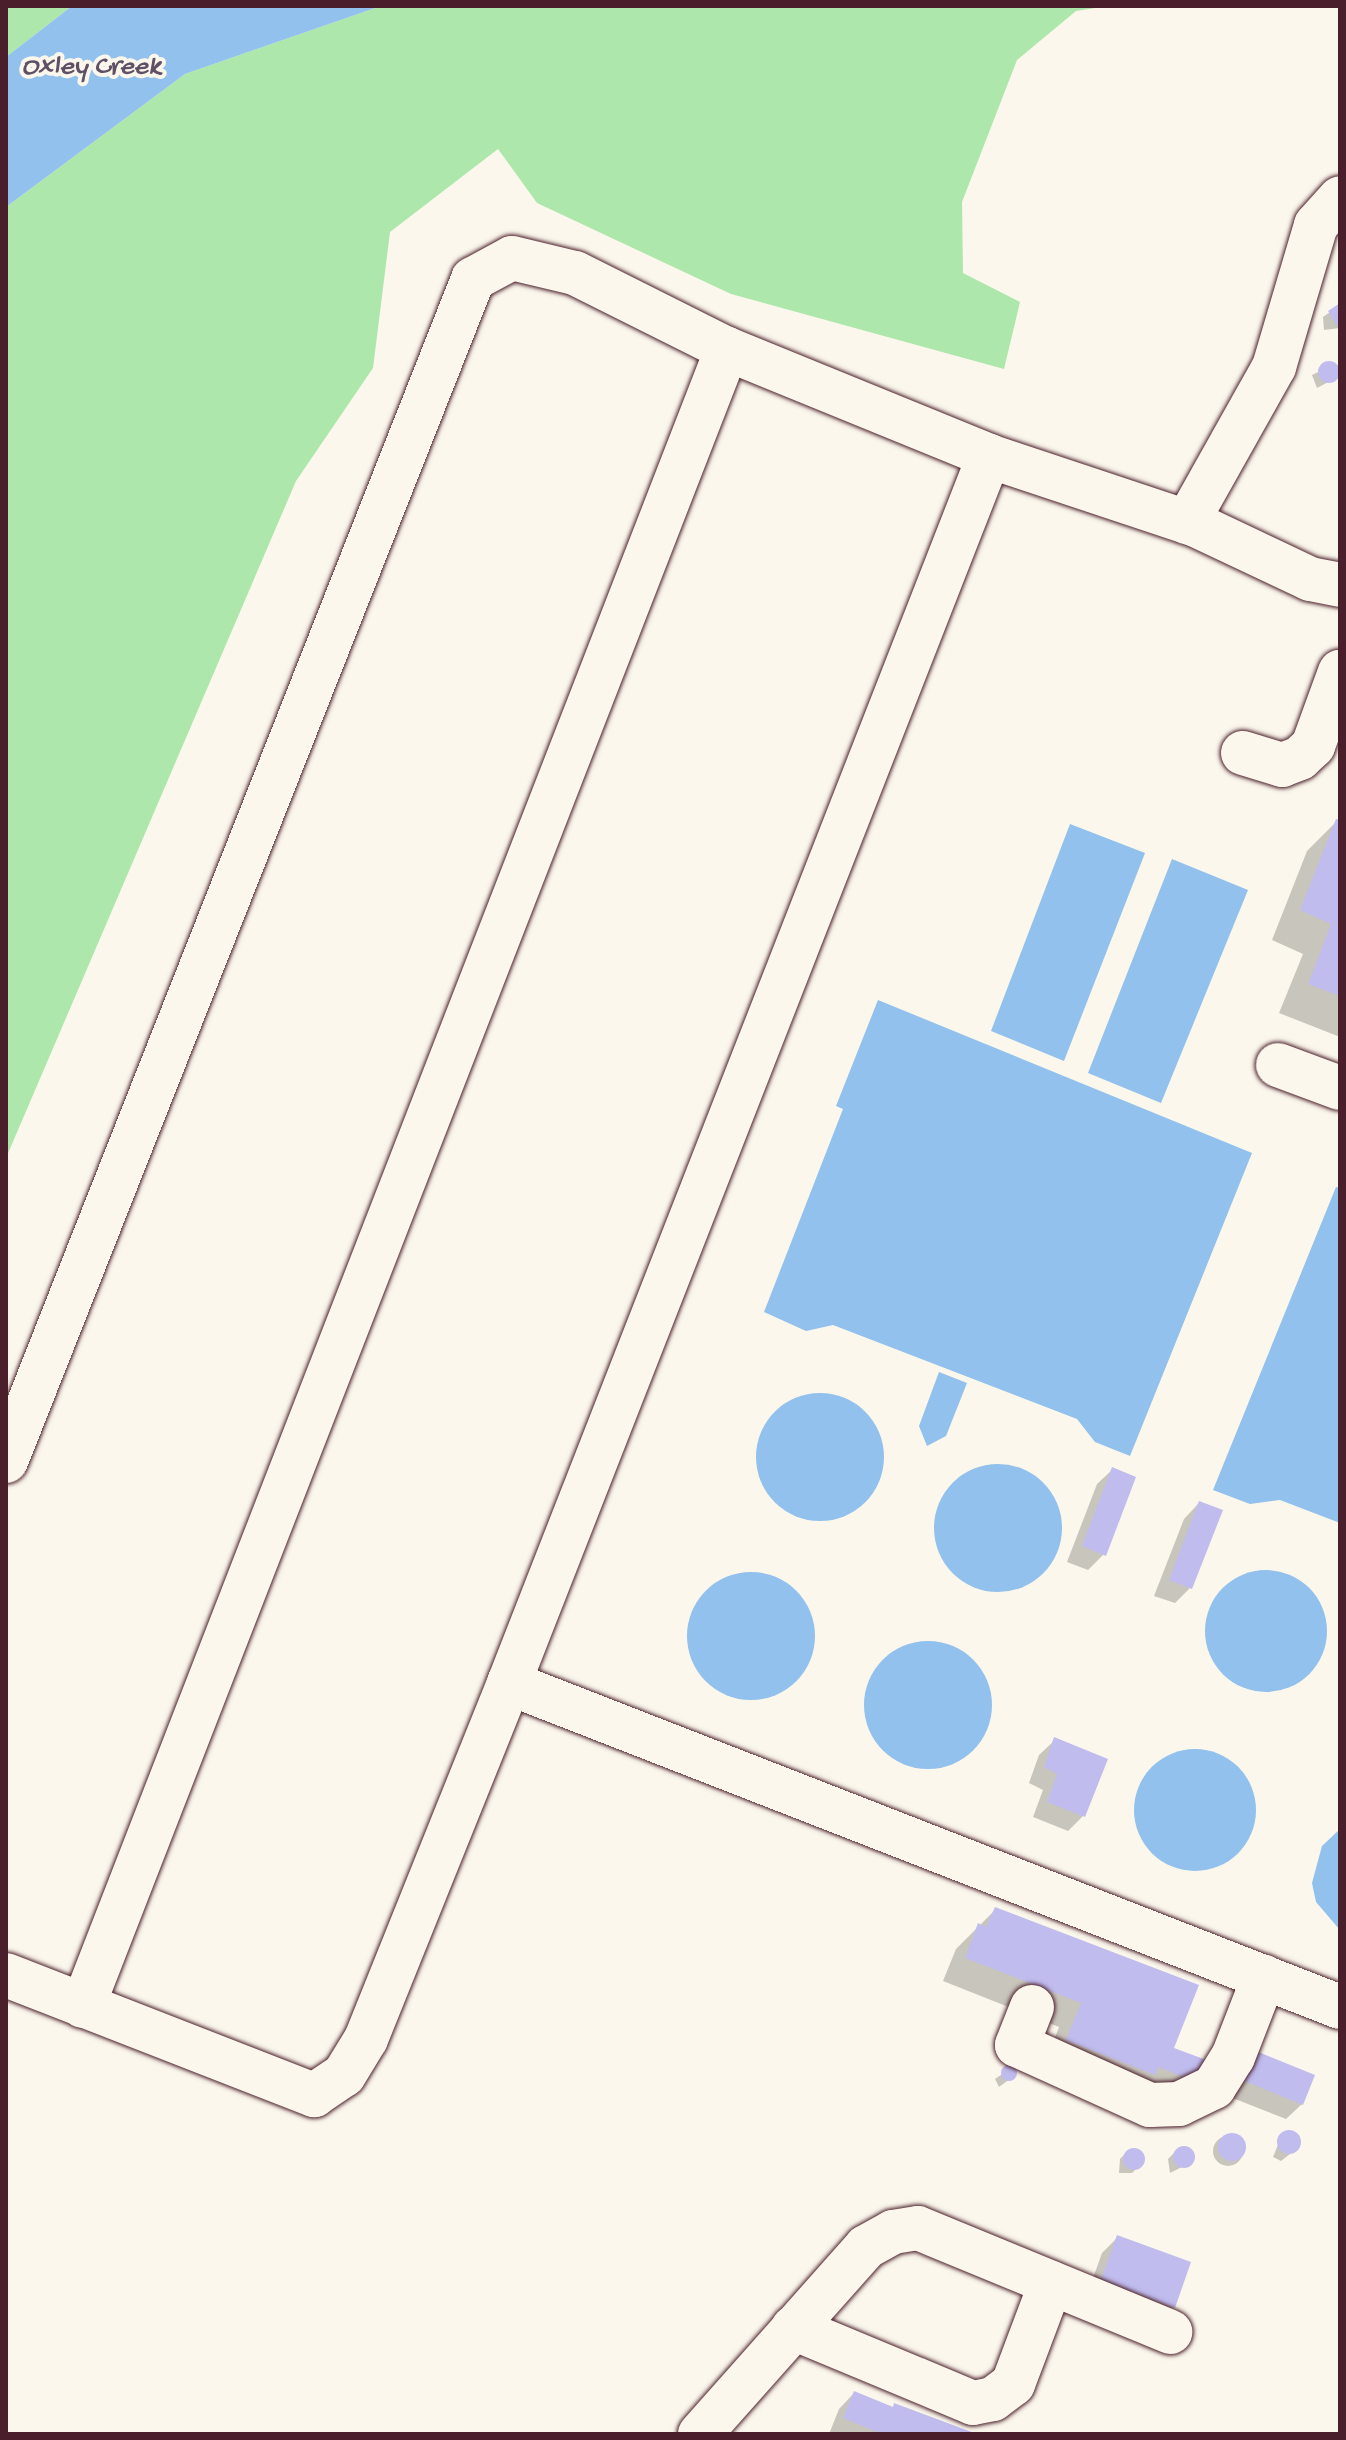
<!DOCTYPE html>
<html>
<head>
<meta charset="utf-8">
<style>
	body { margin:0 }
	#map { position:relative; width:1346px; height:2440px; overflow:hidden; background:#fbf7ec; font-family:"Gochi Hand",sans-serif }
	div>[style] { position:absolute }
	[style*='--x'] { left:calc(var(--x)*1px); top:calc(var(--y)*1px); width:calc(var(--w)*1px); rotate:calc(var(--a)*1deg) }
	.green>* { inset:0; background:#ade7ac }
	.water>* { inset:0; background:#91c1ec }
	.round { border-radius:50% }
	.shadow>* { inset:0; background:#0003 }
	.building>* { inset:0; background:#c0bcee }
	.roads { filter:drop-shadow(0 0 2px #4a1f2b) drop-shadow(0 0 2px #4a1f2b) }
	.minor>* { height:44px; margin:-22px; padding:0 22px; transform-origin:22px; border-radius:22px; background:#fbf7ec }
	span { translate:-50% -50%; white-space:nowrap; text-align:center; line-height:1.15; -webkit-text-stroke:8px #fbf7ec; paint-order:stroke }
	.water-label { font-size:28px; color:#5f5065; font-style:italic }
	.frame { position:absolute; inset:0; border:8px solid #4a1f2b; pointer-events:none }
</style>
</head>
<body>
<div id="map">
	<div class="green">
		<div style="clip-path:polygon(6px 6px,72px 6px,6px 57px)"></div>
		<div style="clip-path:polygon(381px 6px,1108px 6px,1076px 11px,1017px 60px,962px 202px,963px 273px,1020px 302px,1004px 369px,731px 294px,537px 203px,498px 149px,390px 232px,373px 368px,296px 481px,6px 1158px,6px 207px,185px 74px)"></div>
	</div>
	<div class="water">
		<div style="clip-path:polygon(72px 6px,381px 6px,185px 74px,6px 207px,6px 57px)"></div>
		<div style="clip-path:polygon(1070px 824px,1145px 853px,1064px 1061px,991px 1031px)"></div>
		<div style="clip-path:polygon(1172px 859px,1248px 890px,1161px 1103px,1088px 1073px)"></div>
		<div style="clip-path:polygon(878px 1000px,1252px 1153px,1130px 1456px,1095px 1442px,1077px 1419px,833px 1325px,806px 1331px,764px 1312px,843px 1109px,836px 1106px)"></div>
		<div style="clip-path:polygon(1336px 1187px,1340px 1188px,1340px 1523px,1280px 1500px,1250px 1504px,1213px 1490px)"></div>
		<div style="clip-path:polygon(939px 1372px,967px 1383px,946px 1436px,927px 1446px,919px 1426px)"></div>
		<div class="round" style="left:756px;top:1393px;width:128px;height:128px"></div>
		<div class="round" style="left:934px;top:1464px;width:128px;height:128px"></div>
		<div class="round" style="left:1205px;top:1570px;width:122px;height:122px"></div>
		<div class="round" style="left:687px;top:1572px;width:128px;height:128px"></div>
		<div class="round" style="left:864px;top:1641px;width:128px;height:128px"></div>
		<div class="round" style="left:1134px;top:1749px;width:122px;height:122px"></div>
		<div style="clip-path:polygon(1340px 1829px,1340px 1930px,1316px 1902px,1312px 1883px,1322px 1846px)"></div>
	</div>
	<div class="shadow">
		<div style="clip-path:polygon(1340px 305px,1340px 328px,1324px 330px,1323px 317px)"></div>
		<div style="clip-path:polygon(1333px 365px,1336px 378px,1317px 388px,1312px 375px)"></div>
		<div style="clip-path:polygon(1337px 821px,1340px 822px,1340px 1037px,1279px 1013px,1303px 954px,1272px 940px,1307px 851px)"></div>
		<div style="clip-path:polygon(1113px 1469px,1104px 1554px,1088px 1570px,1067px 1562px,1097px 1484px)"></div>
		<div style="clip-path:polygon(1199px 1503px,1190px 1588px,1175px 1603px,1154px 1596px,1184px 1519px)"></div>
		<div style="clip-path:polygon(1055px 1740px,1083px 1816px,1068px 1831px,1033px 1817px,1043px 1790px,1029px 1783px,1039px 1755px)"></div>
		<div style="clip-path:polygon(996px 1909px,1171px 2049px,1200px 2072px,1176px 2096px,1045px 2064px,1059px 2027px,943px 1981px,956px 1949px)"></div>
		<div style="clip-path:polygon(1236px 2067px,1302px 2104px,1286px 2119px,1225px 2095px)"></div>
		<div style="clip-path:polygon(1011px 2068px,1014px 2076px,999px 2087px,995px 2079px)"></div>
		<div style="clip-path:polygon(1282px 2135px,1294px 2135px,1295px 2150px,1281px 2161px,1273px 2157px)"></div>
		<div class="round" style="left:1213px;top:2136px;width:30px;height:30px"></div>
		<div style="clip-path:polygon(1176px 2151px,1191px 2151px,1192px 2162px,1170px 2173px,1168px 2159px)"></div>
		<div style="clip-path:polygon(1127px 2152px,1141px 2154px,1140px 2165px,1132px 2173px,1119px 2173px,1120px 2159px)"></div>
		<div style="clip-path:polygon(1117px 2238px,1173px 2307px,1157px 2322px,1087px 2295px,1102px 2253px)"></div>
		<div style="clip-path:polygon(854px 2393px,892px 2408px,972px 2434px,829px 2434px,839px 2409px)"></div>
	</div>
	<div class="building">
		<div style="clip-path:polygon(1340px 303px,1340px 326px,1337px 326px,1328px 311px)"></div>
		<div class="round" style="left:1318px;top:361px;width:22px;height:22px"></div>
		<div style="clip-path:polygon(1336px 819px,1340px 820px,1340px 996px,1308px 984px,1331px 924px,1300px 910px)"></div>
		<div style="clip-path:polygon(1112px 1467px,1136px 1477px,1106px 1556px,1082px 1546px)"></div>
		<div style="clip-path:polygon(1199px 1501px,1223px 1510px,1192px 1589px,1169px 1580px)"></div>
		<div style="clip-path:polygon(1054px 1737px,1108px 1759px,1085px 1817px,1047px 1802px,1057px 1774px,1044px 1767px)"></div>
		<div style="clip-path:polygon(995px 1907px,1199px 1985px,1174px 2048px,1209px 2061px,1193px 2081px,1159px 2067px,1155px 2075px,1066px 2040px,1081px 2003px,965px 1958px,978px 1923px,986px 1927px)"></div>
		<div style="clip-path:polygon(1251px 2049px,1315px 2075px,1303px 2105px,1240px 2079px)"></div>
		<div class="round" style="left:1001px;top:2065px;width:16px;height:16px"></div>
		<div class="round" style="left:1277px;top:2130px;width:24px;height:24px"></div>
		<div class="round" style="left:1218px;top:2133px;width:28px;height:28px"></div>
		<div class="round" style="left:1173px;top:2146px;width:22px;height:22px"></div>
		<div class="round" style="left:1123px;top:2148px;width:22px;height:22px"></div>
		<div style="clip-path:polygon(1117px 2235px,1191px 2262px,1175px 2308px,1101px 2280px)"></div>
		<div style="clip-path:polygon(854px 2391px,893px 2407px,894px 2403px,977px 2434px,882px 2434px,843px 2418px)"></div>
	</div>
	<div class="roads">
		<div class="minor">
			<div style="--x:1187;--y:522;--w:178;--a:-60.7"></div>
			<div style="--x:1274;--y:367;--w:148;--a:-73.5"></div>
			<div style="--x:1316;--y:225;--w:36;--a:-48"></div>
			<div style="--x:1243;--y:753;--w:41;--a:17.1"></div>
			<div style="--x:1282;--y:765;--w:19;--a:-21"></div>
			<div style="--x:1300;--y:758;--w:18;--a:-43"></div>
			<div style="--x:1313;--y:746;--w:79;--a:-70"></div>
			<div style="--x:1278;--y:1065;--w:66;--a:20.4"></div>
			<div style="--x:6;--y:1461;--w:1271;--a:-68.44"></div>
			<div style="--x:473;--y:279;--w:44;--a:-28.3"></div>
			<div style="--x:512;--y:258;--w:65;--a:13.4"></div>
			<div style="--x:575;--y:273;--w:170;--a:26.6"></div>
			<div style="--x:727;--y:349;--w:283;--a:22.2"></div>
			<div style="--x:989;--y:456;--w:218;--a:18.4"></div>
			<div style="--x:1196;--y:525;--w:126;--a:25.3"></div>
			<div style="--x:1310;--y:579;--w:31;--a:11"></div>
			<div style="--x:509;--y:1683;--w:892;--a:21.3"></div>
			<div style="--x:6;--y:1975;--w:331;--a:21.3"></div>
			<div style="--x:314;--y:2095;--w:36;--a:-34"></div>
			<div style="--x:344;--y:2075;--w:42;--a:-58.6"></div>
			<div style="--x:366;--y:2039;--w:384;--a:-68.1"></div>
			<div style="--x:509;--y:1683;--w:1318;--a:-68.63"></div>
			<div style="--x:83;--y:2006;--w:1778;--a:-68.76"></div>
			<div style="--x:1032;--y:2007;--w:41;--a:111.5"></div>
			<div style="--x:1017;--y:2045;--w:146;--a:24.3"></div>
			<div style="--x:1150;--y:2105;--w:29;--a:-2"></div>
			<div style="--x:1179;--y:2104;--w:39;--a:-26"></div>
			<div style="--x:1214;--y:2087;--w:36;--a:-58"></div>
			<div style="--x:1233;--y:2057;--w:86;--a:-68.8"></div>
			<div style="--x:793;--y:2328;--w:195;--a:22.6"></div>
			<div style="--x:973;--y:2403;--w:20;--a:-11"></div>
			<div style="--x:993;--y:2399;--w:25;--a:-37"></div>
			<div style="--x:1013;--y:2384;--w:108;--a:-69.4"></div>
			<div style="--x:700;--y:2434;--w:250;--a:-48.4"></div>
			<div style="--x:866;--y:2247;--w:31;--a:-29"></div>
			<div style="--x:893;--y:2232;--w:25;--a:-9"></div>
			<div style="--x:918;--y:2228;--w:273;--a:22.4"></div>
		</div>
	</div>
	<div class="water-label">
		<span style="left:91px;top:68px">Oxley Creek</span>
	</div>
	<div class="frame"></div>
</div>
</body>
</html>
